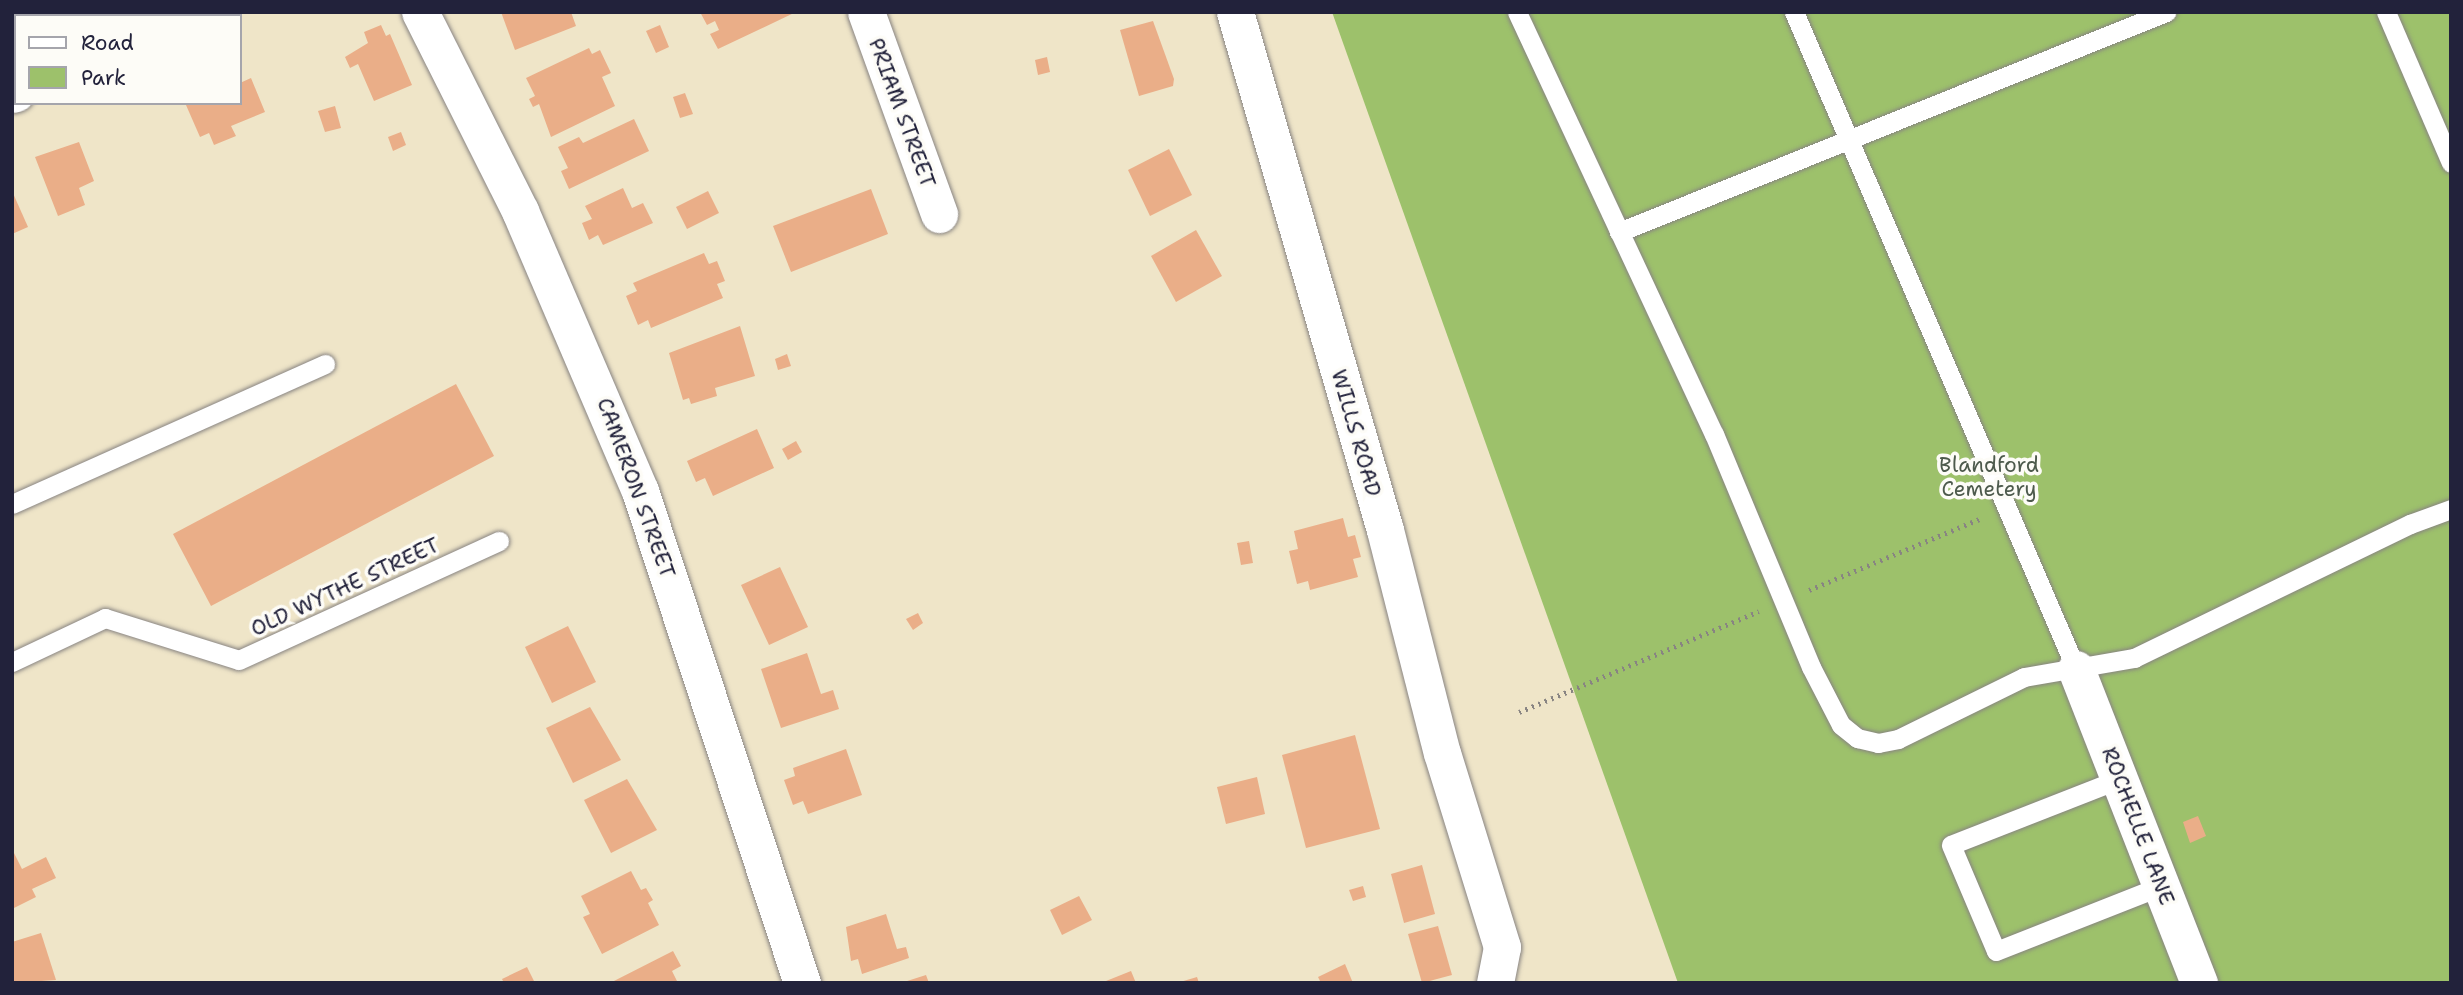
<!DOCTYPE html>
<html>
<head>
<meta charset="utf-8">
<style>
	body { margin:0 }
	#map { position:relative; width:2463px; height:995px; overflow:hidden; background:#efe5c8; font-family:"Shantell Sans",sans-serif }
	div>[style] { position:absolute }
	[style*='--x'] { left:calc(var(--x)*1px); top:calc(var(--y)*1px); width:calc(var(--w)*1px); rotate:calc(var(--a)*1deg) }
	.green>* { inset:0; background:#9dc16b }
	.building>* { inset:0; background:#eaae88 }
	.path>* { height:4.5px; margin-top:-2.25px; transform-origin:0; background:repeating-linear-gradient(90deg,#888482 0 2px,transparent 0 7px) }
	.roads { filter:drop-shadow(0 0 2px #888482) drop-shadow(0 0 2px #888482) }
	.lane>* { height:19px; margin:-9.5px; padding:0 9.5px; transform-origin:9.5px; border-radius:9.5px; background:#fff }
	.street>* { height:37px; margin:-18.5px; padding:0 18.5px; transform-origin:18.5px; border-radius:18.5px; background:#fff }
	span { translate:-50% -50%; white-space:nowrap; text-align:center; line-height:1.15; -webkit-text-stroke:7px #fdfcf7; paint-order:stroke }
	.street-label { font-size:21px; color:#22223b }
	.park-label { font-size:21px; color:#4d5a4c }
	.frame { position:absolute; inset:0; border:14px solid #22223b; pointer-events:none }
	.legend { position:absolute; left:14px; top:14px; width:228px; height:91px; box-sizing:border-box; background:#fdfcf7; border:2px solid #a5a5ac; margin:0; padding:9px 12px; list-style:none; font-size:21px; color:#22223b }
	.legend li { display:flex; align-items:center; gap:14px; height:35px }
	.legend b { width:35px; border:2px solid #a5a5ac }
</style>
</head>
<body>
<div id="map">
	<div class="green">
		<div style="clip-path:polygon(1332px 12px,2451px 12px,2451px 983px,1678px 983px)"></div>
	</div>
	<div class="building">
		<div style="clip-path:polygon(501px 12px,571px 12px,576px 26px,515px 50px)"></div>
		<div style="clip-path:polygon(700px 12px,796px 12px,718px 49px,710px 34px,719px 30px,715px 21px,707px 25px)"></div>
		<div style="clip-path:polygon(1153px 21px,1174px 79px,1173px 86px,1139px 96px,1120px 30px)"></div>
		<div style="clip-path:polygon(381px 25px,386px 36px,390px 34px,412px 85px,374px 101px,358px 64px,350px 68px,345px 57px,368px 43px,364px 32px)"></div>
		<div style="clip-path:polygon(660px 25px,669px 47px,656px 53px,646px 31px)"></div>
		<div style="clip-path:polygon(589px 48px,592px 54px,600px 50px,611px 73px,602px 77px,615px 106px,551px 137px,539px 104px,533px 107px,529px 99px,535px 96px,526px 78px)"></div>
		<div style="clip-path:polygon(1047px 57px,1050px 72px,1038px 75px,1035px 60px)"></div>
		<div style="clip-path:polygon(251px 78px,265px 112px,231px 126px,236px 136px,214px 145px,209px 133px,200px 137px,186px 105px,240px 103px,240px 83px)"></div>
		<div style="clip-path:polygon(685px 93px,693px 114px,680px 118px,673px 97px)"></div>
		<div style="clip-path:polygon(335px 106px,341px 128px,325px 132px,318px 111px)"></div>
		<div style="clip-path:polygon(634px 119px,649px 151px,569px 189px,561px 171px,568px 168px,558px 147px,579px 137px,583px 143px)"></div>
		<div style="clip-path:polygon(401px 132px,406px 145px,393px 151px,388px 137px)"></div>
		<div style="clip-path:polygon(79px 142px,94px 181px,79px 188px,85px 205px,58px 216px,35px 157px)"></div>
		<div style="clip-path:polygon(1169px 149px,1192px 195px,1150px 216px,1128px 170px)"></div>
		<div style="clip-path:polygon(623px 188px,632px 208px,643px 203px,653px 223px,603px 245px,598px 235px,589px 240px,582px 223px,592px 219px,585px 206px)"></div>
		<div style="clip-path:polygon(871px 189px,888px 234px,791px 272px,773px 226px)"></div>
		<div style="clip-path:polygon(12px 191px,28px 227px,12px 234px)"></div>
		<div style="clip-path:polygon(708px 191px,719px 213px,687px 229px,676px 207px)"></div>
		<div style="clip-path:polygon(1196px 230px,1222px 276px,1176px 302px,1151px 256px)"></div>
		<div style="clip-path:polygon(704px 253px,709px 264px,717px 261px,725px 281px,717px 284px,723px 298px,651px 328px,648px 320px,638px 325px,626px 296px,637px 291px,633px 283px)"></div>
		<div style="clip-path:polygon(740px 326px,755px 376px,715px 388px,717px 396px,691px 404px,689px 398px,683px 400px,669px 353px)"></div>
		<div style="clip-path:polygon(787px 354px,791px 366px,778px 370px,775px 359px)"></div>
		<div style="clip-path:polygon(456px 384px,494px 456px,211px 606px,173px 534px)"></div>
		<div style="clip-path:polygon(757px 429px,774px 468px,713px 496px,705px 478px,696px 482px,687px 461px)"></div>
		<div style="clip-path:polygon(796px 441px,802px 452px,788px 460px,782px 449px)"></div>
		<div style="clip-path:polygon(1343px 518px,1348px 537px,1355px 535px,1361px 557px,1353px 559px,1358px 577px,1310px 590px,1308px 581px,1297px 584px,1289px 551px,1298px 549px,1294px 531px)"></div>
		<div style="clip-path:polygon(1249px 541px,1253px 563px,1241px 565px,1237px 543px)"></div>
		<div style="clip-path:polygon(780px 567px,808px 627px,769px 645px,741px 585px)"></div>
		<div style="clip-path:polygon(918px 613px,923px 623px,913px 630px,906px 619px)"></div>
		<div style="clip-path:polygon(568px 626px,596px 682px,552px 703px,525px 647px)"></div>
		<div style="clip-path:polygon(807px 653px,821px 694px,833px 690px,839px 709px,781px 728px,761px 669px)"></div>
		<div style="clip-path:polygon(590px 707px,621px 760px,573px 783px,546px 728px)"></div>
		<div style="clip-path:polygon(1355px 735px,1380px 829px,1306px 848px,1282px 755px)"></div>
		<div style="clip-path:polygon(846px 749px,862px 795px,808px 814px,803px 801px,793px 805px,784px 780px,795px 776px,793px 768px)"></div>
		<div style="clip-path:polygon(1257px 777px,1265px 814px,1226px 824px,1217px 787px)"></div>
		<div style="clip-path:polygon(627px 779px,657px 830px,611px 853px,584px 800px)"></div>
		<div style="clip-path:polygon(2198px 816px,2206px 836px,2190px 843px,2183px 822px)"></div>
		<div style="clip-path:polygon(12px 849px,22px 869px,46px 857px,56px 878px,32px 889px,36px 897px,12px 909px)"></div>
		<div style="clip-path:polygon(1422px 865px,1435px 914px,1404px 923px,1391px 874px)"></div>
		<div style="clip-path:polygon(631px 871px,641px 890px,646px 888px,653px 900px,648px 903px,659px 925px,602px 954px,583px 917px,590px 914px,581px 896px)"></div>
		<div style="clip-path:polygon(1363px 886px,1366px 897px,1353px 901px,1349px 890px)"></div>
		<div style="clip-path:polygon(1079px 896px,1092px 920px,1062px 935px,1050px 910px)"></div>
		<div style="clip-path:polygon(886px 914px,897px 949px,906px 947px,909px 958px,862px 974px,858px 959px,851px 961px,846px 927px)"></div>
		<div style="clip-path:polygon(1438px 926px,1452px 975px,1422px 983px,1408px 934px)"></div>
		<div style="clip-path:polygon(41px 933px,56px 980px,12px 983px,12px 942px)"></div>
		<div style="clip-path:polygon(673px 951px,681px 966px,672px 971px,678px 983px,610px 983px)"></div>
		<div style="clip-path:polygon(1345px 964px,1353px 983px,1321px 983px,1318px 977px)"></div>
		<div style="clip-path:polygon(527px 967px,535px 983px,504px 983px,502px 979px)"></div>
		<div style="clip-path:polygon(1131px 971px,1136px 983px,1101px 983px)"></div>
		<div style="clip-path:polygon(926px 975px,929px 983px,905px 983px,904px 982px)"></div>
		<div style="clip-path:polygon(1197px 977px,1199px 983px,1180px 983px,1180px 982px)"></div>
	</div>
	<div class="path">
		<div style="--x:1809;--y:590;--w:187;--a:-22.6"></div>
		<div style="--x:1519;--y:712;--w:260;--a:-22.8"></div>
	</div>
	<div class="roads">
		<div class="lane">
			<div style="--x:1517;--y:12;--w:466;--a:65"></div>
			<div style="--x:1714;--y:434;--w:252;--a:67.4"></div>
			<div style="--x:1811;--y:667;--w:65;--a:62.7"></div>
			<div style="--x:1841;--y:725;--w:21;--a:39"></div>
			<div style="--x:1857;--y:738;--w:22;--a:13"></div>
			<div style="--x:1878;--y:743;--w:20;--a:-11"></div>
			<div style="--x:1898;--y:739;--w:140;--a:-26.2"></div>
			<div style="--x:2024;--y:677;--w:112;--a:-9.8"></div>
			<div style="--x:2134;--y:658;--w:307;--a:-25.9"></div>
			<div style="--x:2410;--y:524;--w:44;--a:-20.1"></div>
			<div style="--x:1794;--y:12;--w:715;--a:66.77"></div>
			<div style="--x:2386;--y:12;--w:164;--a:66.7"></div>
			<div style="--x:1619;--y:232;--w:590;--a:-21.91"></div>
			<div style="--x:12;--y:504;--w:343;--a:-24.1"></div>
			<div style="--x:12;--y:662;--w:103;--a:-25.3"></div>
			<div style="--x:105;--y:618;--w:140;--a:17.4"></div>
			<div style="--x:239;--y:660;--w:286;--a:-24.6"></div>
			<div style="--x:2119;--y:779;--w:180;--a:158.6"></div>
			<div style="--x:1951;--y:845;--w:115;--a:67"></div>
			<div style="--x:1996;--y:951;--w:177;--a:-21.5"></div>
		</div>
		<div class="street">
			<div style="--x:420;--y:12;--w:223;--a:63.3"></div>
			<div style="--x:520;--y:211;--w:305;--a:66.8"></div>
			<div style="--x:640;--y:491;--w:518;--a:71.77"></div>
			<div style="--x:866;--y:12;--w:215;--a:70.1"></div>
			<div style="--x:1235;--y:12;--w:539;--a:73.85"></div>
			<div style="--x:1385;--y:530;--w:230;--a:75.7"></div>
			<div style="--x:1442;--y:753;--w:203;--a:72.8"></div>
			<div style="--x:1502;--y:947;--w:37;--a:101"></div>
			<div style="--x:198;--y:16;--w:9;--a:-27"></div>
			<div style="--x:12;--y:94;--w:4;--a:-14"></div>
			<div style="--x:2076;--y:669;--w:337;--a:68.6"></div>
		</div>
	</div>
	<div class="street-label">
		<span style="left:902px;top:113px;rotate:70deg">PRIAM STREET</span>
		<span style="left:1356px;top:433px;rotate:74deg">WILLS ROAD</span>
		<span style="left:636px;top:488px;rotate:70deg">CAMERON STREET</span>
		<span style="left:345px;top:587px;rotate:-25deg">OLD WYTHE STREET</span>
		<span style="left:2138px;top:826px;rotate:69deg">ROCHELLE LANE</span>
	</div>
	<div class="park-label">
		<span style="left:1989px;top:477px">Blandford<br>Cemetery</span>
	</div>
	<div class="frame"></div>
	<ul class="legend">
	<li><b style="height:9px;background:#fff"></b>Road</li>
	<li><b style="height:19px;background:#9dc16b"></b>Park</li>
	</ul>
</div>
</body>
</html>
